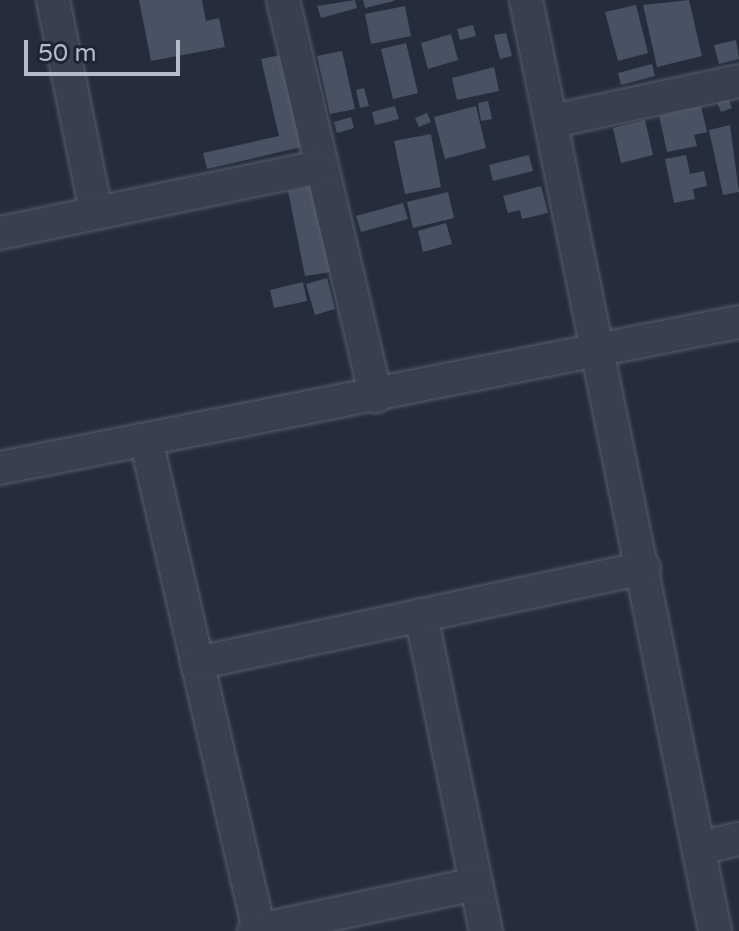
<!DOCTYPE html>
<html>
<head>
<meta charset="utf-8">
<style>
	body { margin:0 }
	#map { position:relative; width:739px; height:931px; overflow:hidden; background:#252d3c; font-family:"Varela Round",sans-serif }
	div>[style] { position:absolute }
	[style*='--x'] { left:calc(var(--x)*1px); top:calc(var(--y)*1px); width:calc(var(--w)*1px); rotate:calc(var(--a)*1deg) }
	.building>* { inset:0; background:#495262 }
	.roads { filter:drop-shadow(0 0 2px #575d6a) drop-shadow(0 0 2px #575d6a) }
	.minor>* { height:32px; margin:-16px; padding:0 16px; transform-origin:16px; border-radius:16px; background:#393f4c }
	span { translate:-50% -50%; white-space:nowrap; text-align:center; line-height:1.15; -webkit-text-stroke:6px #1e2431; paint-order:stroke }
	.scale { position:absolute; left:24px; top:40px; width:156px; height:36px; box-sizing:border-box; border:4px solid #b5bbc7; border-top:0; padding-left:10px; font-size:24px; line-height:28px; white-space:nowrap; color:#b5bbc7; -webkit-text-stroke:6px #1e2431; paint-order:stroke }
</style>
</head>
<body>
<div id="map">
	<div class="building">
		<div style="clip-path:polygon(139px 0,202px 0,206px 21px,219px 18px,225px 47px,151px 61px)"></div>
		<div style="clip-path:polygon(355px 0,357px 8px,321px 18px,317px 6px)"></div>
		<div style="clip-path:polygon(363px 0,394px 0,394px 1px,365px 8px)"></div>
		<div style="clip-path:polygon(689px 0,702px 56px,657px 67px,643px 5px)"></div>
		<div style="clip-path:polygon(636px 5px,648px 53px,618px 61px,605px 12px)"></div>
		<div style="clip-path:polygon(405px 6px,411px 36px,371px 44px,365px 14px)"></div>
		<div style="clip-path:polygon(473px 25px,476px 36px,460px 40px,457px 29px)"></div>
		<div style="clip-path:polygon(506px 33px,512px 56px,500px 59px,494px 35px)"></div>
		<div style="clip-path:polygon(451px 34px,458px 60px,428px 69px,421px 43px)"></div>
		<div style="clip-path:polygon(736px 40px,739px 59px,719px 64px,714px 45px)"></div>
		<div style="clip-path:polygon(406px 43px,418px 93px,393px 99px,381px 49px)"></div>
		<div style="clip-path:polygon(342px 51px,355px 109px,330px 114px,317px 56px)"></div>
		<div style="clip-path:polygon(281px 55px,302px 147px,207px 169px,203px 153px,279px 136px,261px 59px)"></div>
		<div style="clip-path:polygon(652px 64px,655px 76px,621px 85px,618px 73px)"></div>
		<div style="clip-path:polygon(494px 67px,499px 91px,457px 100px,452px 78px)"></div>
		<div style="clip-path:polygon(364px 88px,369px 106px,360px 108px,356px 90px)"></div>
		<div style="clip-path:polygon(728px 98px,732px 108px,721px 112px,717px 102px)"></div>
		<div style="clip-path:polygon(488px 101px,492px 119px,481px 121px,478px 103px)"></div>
		<div style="clip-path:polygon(395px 106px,399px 119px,375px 125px,372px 112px)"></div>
		<div style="clip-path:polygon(476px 106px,486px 148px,445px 159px,434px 117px)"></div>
		<div style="clip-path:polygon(701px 106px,707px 132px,694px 135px,697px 146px,667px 152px,659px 116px)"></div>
		<div style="clip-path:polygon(427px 113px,431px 122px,419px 127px,415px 118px)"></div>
		<div style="clip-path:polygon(351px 117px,354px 128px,337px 133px,334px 122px)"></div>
		<div style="clip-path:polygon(645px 120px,653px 155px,621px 163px,613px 128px)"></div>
		<div style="clip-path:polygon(730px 125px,739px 192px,723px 195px,709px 130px)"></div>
		<div style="clip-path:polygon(431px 134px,441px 187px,405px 194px,394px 141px)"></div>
		<div style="clip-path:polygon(529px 155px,533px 171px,493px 181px,489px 165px)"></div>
		<div style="clip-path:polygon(686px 155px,690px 174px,704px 171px,707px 186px,693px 189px,695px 199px,674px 203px,665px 159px)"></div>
		<div style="clip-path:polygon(315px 186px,331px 272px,305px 276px,288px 191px)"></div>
		<div style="clip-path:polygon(541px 186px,548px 213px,522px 219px,520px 210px,508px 213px,503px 196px)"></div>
		<div style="clip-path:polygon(448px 192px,454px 218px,413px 228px,407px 202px)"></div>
		<div style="clip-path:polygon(403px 203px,408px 219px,361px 232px,356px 216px)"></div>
		<div style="clip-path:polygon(446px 223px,452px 244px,423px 252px,418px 231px)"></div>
		<div style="clip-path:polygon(327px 278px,335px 309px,315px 315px,306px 284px)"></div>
		<div style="clip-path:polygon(303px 282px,307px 301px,274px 308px,270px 290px)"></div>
	</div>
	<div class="roads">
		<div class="minor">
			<div style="--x:53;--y:0;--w:216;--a:78.5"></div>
			<div style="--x:283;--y:0;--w:407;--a:76.8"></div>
			<div style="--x:526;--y:0;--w:950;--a:78.52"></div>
			<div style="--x:553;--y:121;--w:190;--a:-12.1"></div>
			<div style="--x:0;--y:233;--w:326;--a:-11.7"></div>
			<div style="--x:146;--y:440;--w:503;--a:77.01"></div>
			<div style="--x:0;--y:468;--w:753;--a:-11.18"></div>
			<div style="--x:421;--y:615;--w:323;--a:78.4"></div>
			<div style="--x:197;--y:663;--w:457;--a:-12"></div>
			<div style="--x:698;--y:848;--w:42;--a:-12.4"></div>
			<div style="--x:254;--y:931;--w:227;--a:-12"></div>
		</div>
	</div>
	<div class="scale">50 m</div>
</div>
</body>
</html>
